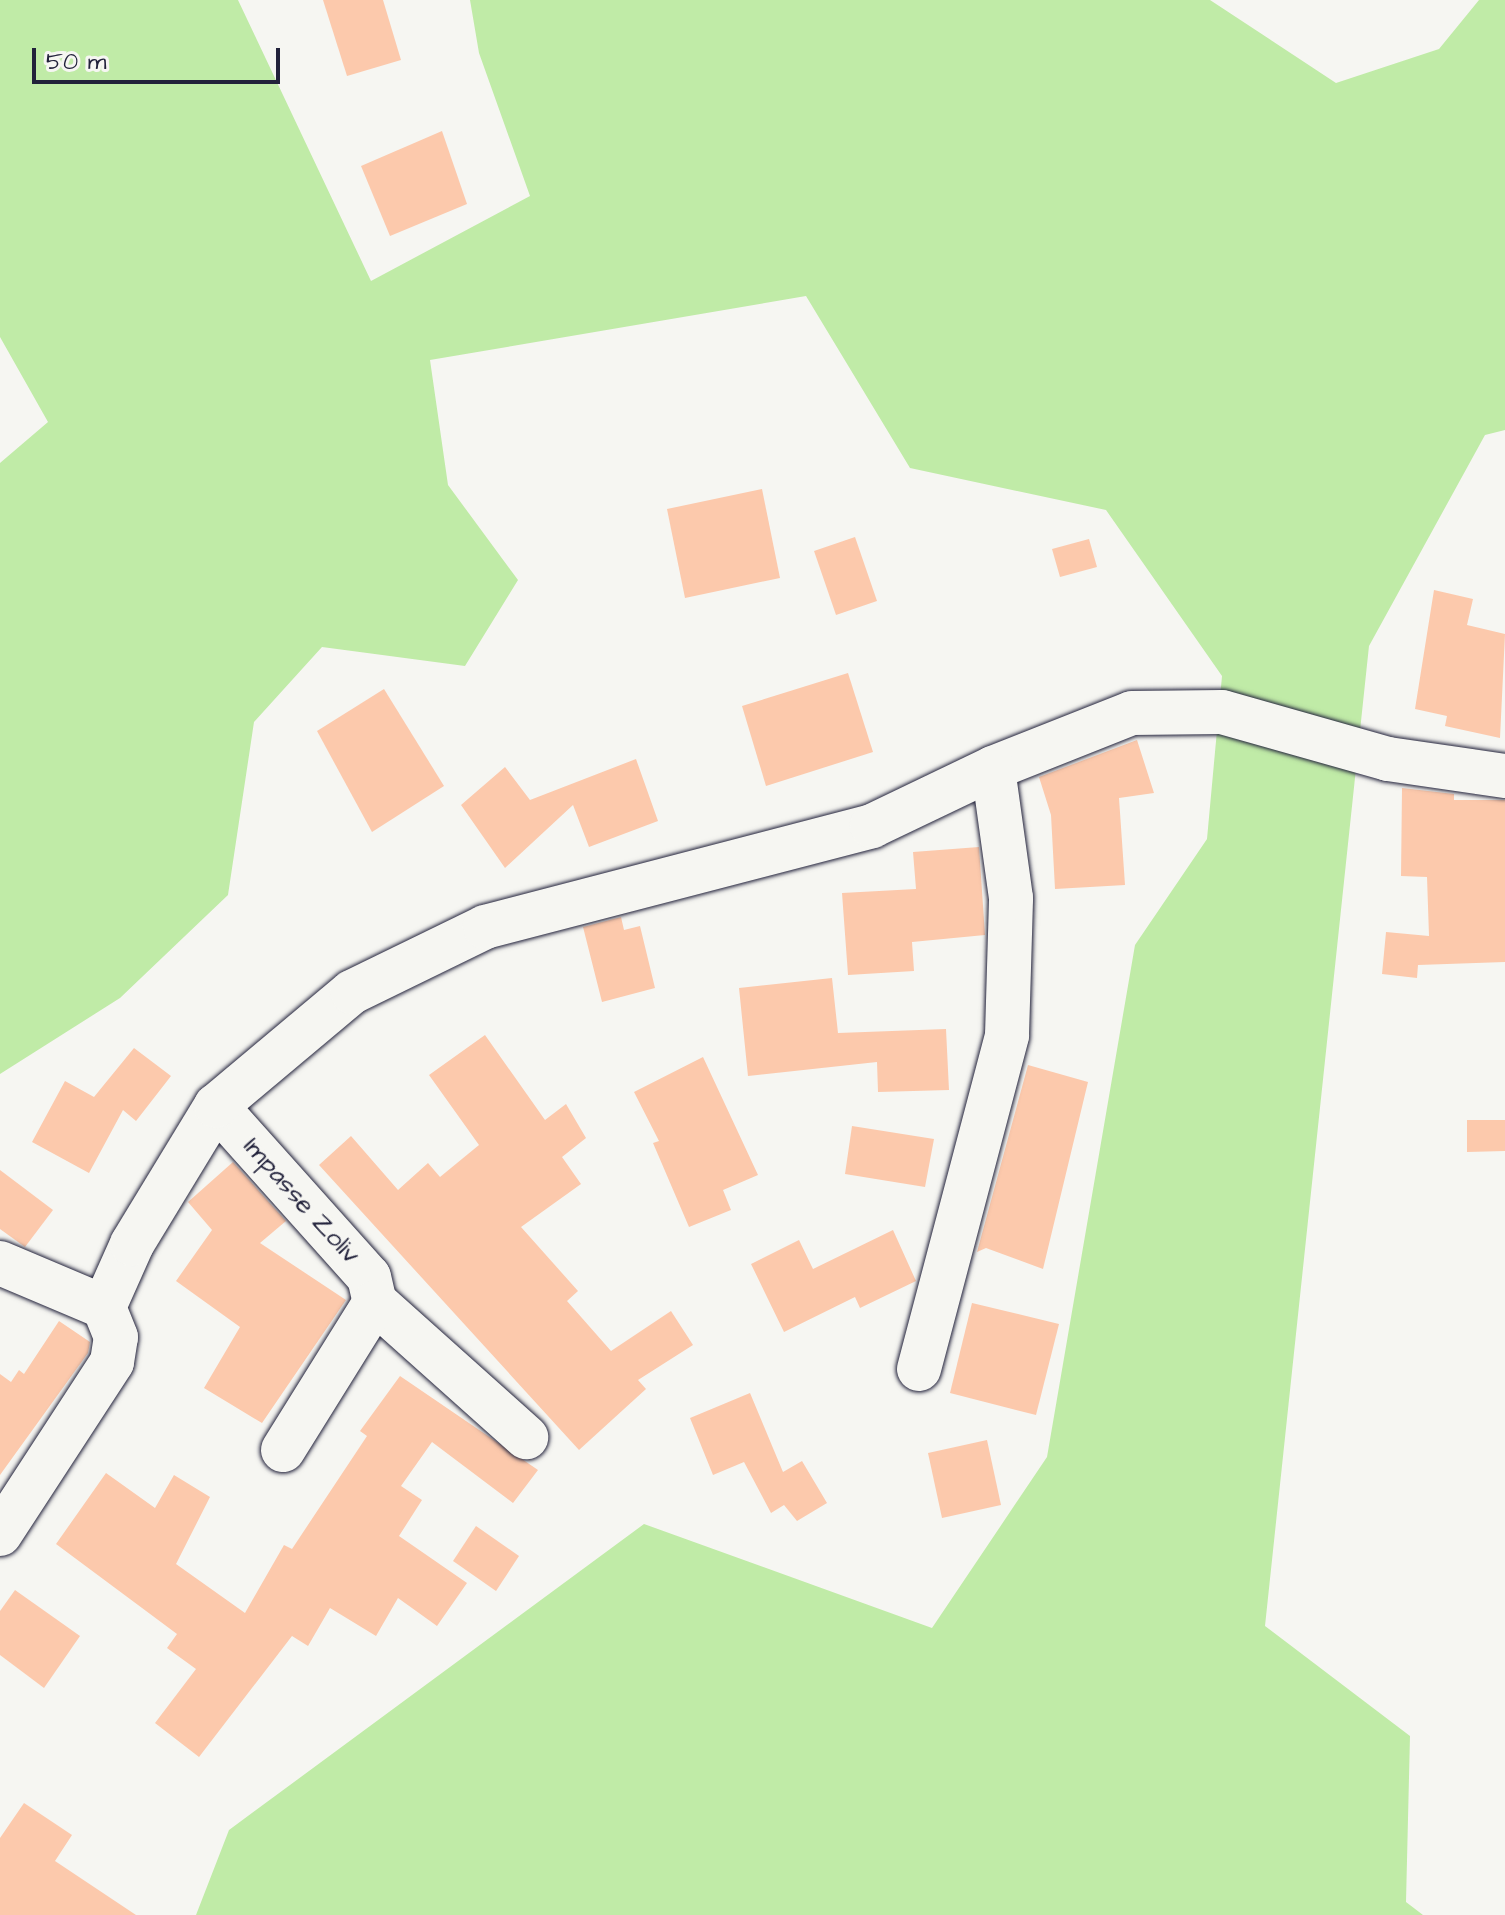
<!DOCTYPE html>
<html>
<head>
<meta charset="utf-8">
<style>
	body { margin:0 }
	#map { position:relative; width:1505px; height:1915px; overflow:hidden; background:#f6f6f2; font-family:"Architects Daughter",sans-serif }
	div>[style] { position:absolute }
	[style*='--x'] { left:calc(var(--x)*1px); top:calc(var(--y)*1px); width:calc(var(--w)*1px); rotate:calc(var(--a)*1deg) }
	.green>* { inset:0; background:#c0eba7 }
	.building>* { inset:0; background:#fcc9ac }
	.roads { filter:drop-shadow(0 0 2px #22223b) drop-shadow(0 0 2px #22223b) }
	.minor>* { height:44px; margin:-22px; padding:0 22px; transform-origin:22px; border-radius:22px; background:#f6f6f2 }
	span { translate:-50% -50%; white-space:nowrap; text-align:center; line-height:1.15; -webkit-text-stroke:6px #f6f6f2; paint-order:stroke }
	.street-label { font-size:26px; color:#22223b }
	.scale { position:absolute; left:32px; top:48px; width:248px; height:36px; box-sizing:border-box; border:4px solid #22223b; border-top:0; padding-left:10px; font-size:24px; line-height:28px; white-space:nowrap; color:#22223b; -webkit-text-stroke:6px #f6f6f2; paint-order:stroke }
</style>
</head>
<body>
<div id="map">
	<div class="green">
		<div style="clip-path:polygon(0 0,238px 0,371px 281px,530px 196px,479px 53px,470px 0,1210px 0,1336px 83px,1439px 49px,1479px 0,1505px 0,1505px 430px,1485px 435px,1369px 646px,1265px 1626px,1410px 1736px,1406px 1902px,1423px 1915px,196px 1915px,229px 1830px,644px 1524px,932px 1628px,1047px 1457px,1135px 945px,1207px 839px,1222px 676px,1106px 510px,910px 468px,806px 296px,430px 360px,448px 485px,518px 580px,465px 666px,322px 647px,254px 722px,228px 895px,120px 998px,0 1074px,0 463px,48px 422px,0 337px)"></div>
	</div>
	<div class="building">
		<div style="clip-path:polygon(323px 0,383px 0,401px 60px,347px 76px)"></div>
		<div style="clip-path:polygon(442px 131px,467px 204px,390px 236px,361px 166px)"></div>
		<div style="clip-path:polygon(762px 489px,780px 578px,685px 598px,667px 509px)"></div>
		<div style="clip-path:polygon(855px 537px,877px 601px,836px 615px,814px 551px)"></div>
		<div style="clip-path:polygon(1089px 539px,1097px 567px,1060px 577px,1052px 549px)"></div>
		<div style="clip-path:polygon(1434px 590px,1473px 599px,1467px 625px,1505px 634px,1500px 738px,1445px 726px,1447px 716px,1415px 709px)"></div>
		<div style="clip-path:polygon(848px 673px,873px 752px,766px 786px,742px 706px)"></div>
		<div style="clip-path:polygon(384px 689px,444px 786px,372px 832px,317px 731px)"></div>
		<div style="clip-path:polygon(1137px 740px,1154px 793px,1119px 798px,1125px 885px,1055px 889px,1051px 815px,1039px 777px)"></div>
		<div style="clip-path:polygon(636px 759px,658px 821px,589px 847px,573px 805px,505px 868px,461px 805px,505px 767px,530px 800px)"></div>
		<div style="clip-path:polygon(1402px 788px,1454px 794px,1454px 800px,1505px 800px,1505px 962px,1418px 965px,1417px 978px,1382px 974px,1386px 932px,1429px 936px,1427px 877px,1401px 876px)"></div>
		<div style="clip-path:polygon(979px 847px,985px 935px,912px 942px,914px 971px,848px 975px,842px 893px,916px 889px,913px 852px)"></div>
		<div style="clip-path:polygon(621px 917px,624px 930px,640px 926px,655px 988px,602px 1002px,583px 927px)"></div>
		<div style="clip-path:polygon(832px 978px,838px 1033px,946px 1029px,949px 1090px,878px 1092px,877px 1062px,748px 1076px,739px 988px)"></div>
		<div style="clip-path:polygon(485px 1035px,545px 1120px,566px 1104px,586px 1138px,562px 1157px,581px 1184px,521px 1227px,578px 1291px,567px 1301px,611px 1351px,671px 1311px,693px 1345px,638px 1380px,646px 1389px,579px 1450px,319px 1165px,351px 1136px,398px 1190px,428px 1163px,440px 1177px,479px 1145px,429px 1075px)"></div>
		<div style="clip-path:polygon(134px 1048px,171px 1076px,136px 1121px,123px 1110px,89px 1173px,32px 1142px,65px 1081px,94px 1097px)"></div>
		<div style="clip-path:polygon(703px 1057px,758px 1175px,723px 1190px,731px 1210px,689px 1227px,653px 1143px,659px 1141px,634px 1092px)"></div>
		<div style="clip-path:polygon(1028px 1065px,1088px 1082px,1043px 1269px,986px 1248px,977px 1252px)"></div>
		<div style="clip-path:polygon(1467px 1120px,1505px 1120px,1505px 1151px,1467px 1152px)"></div>
		<div style="clip-path:polygon(852px 1126px,934px 1139px,925px 1187px,845px 1174px)"></div>
		<div style="clip-path:polygon(233px 1162px,286px 1221px,260px 1243px,346px 1300px,262px 1423px,204px 1388px,240px 1327px,176px 1281px,212px 1230px,188px 1202px)"></div>
		<div style="clip-path:polygon(0 1170px,53px 1210px,25px 1247px,0 1229px)"></div>
		<div style="clip-path:polygon(893px 1230px,916px 1281px,860px 1308px,855px 1297px,784px 1332px,751px 1264px,799px 1240px,813px 1269px)"></div>
		<div style="clip-path:polygon(972px 1303px,1059px 1324px,1036px 1415px,950px 1393px)"></div>
		<div style="clip-path:polygon(59px 1321px,90px 1342px,88px 1353px,0 1475px,0 1374px,11px 1382px,19px 1370px,24px 1374px)"></div>
		<div style="clip-path:polygon(400px 1376px,538px 1470px,513px 1503px,432px 1442px,401px 1486px,422px 1500px,399px 1536px,467px 1583px,437px 1626px,398px 1598px,376px 1636px,330px 1608px,308px 1646px,292px 1636px,199px 1757px,155px 1723px,196px 1669px,167px 1648px,177px 1634px,56px 1544px,106px 1473px,155px 1508px,174px 1475px,210px 1497px,176px 1564px,245px 1613px,284px 1545px,292px 1549px,367px 1436px,360px 1431px)"></div>
		<div style="clip-path:polygon(750px 1393px,783px 1472px,802px 1461px,827px 1503px,797px 1521px,784px 1505px,771px 1513px,744px 1462px,713px 1475px,690px 1418px)"></div>
		<div style="clip-path:polygon(987px 1440px,1001px 1505px,942px 1518px,928px 1453px)"></div>
		<div style="clip-path:polygon(476px 1526px,519px 1556px,496px 1591px,453px 1561px)"></div>
		<div style="clip-path:polygon(15px 1590px,80px 1636px,44px 1688px,0 1655px,0 1611px)"></div>
		<div style="clip-path:polygon(24px 1803px,72px 1835px,55px 1861px,136px 1915px,0 1915px,0 1838px)"></div>
	</div>
	<div class="roads">
		<div class="minor">
			<div style="--x:216;--y:1106;--w:229;--a:48.2"></div>
			<div style="--x:369;--y:1277;--w:26;--a:77"></div>
			<div style="--x:375;--y:1302;--w:203;--a:41.8"></div>
			<div style="--x:0;--y:1263;--w:113;--a:22.9"></div>
			<div style="--x:104;--y:1307;--w:69;--a:-66"></div>
			<div style="--x:132;--y:1244;--w:162;--a:-58.7"></div>
			<div style="--x:216;--y:1106;--w:177;--a:-40"></div>
			<div style="--x:352;--y:992;--w:148;--a:-26"></div>
			<div style="--x:485;--y:927;--w:400;--a:-14.6"></div>
			<div style="--x:872;--y:826;--w:134;--a:-25.6"></div>
			<div style="--x:993;--y:768;--w:149;--a:-21.6"></div>
			<div style="--x:1132;--y:713;--w:90;--a:-0.6"></div>
			<div style="--x:1222;--y:712;--w:173;--a:15.8"></div>
			<div style="--x:1388;--y:759;--w:118;--a:8.3"></div>
			<div style="--x:919;--y:1369;--w:345;--a:-75.2"></div>
			<div style="--x:1007;--y:1035;--w:137;--a:-88.3"></div>
			<div style="--x:1011;--y:898;--w:131;--a:-97.9"></div>
			<div style="--x:283;--y:1450;--w:174;--a:-58.1"></div>
			<div style="--x:0;--y:1534;--w:205;--a:-56.9"></div>
			<div style="--x:112;--y:1362;--w:25;--a:-81"></div>
			<div style="--x:116;--y:1337;--w:32;--a:-112"></div>
		</div>
	</div>
	<div class="street-label">
		<span style="left:301px;top:1201px;rotate:48deg">Impasse Zoliv</span>
	</div>
	<div class="scale">50 m</div>
</div>
</body>
</html>
